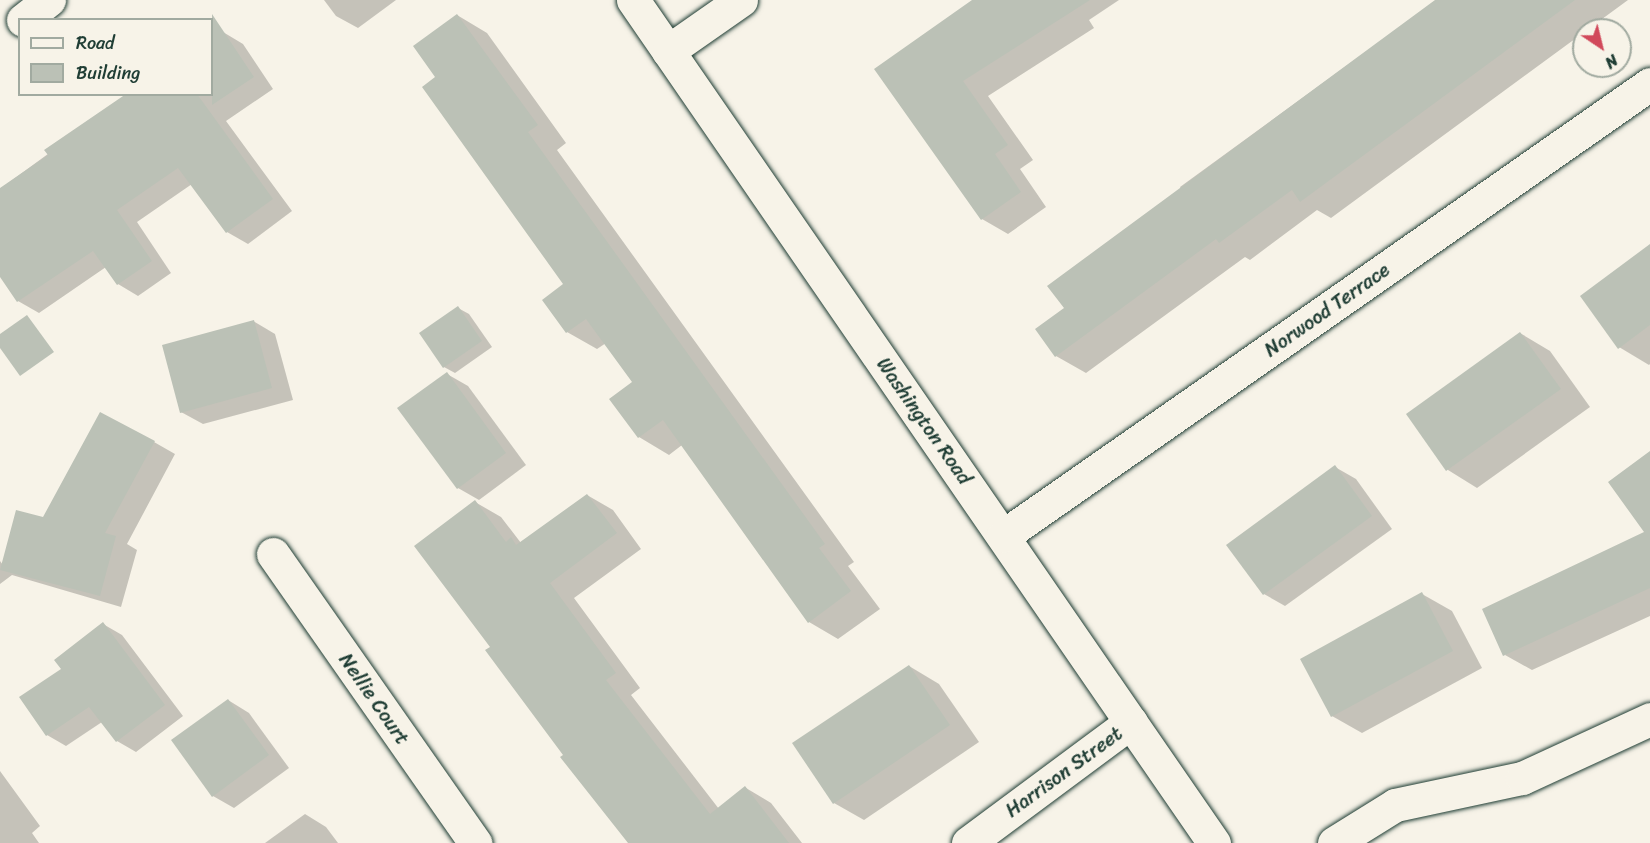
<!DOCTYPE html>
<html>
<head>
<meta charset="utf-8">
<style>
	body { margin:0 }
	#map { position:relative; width:1650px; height:843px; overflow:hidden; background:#f7f3e8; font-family:Sriracha,sans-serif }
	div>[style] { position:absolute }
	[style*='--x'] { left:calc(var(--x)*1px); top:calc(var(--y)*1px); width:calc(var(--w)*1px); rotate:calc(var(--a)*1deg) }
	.shadow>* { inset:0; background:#0003 }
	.building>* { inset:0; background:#bbc1b6 }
	.roads { filter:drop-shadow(0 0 2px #1f3d34) drop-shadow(0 0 2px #1f3d34) }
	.minor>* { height:33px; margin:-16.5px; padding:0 16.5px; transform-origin:16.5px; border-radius:16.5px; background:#f7f3e8 }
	span { translate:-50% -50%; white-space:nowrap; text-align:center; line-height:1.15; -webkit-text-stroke:5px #f7f3e8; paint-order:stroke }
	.street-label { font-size:20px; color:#1f3d34 }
	.legend { position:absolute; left:18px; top:18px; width:195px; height:78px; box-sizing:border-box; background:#f7f3e8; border:2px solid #a1aaa0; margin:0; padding:8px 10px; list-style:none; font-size:18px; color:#1f3d34 }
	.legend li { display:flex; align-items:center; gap:12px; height:30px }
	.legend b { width:30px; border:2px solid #a1aaa0 }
	.north { position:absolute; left:1572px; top:18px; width:60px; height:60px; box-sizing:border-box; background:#f7f3e8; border:2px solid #a1aaa0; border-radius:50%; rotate:145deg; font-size:16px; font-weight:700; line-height:24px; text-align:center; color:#1f3d34 }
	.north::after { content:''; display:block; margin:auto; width:21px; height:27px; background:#d1495b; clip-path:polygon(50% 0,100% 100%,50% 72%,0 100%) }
</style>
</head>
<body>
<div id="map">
	<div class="shadow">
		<div style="clip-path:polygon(324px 0,396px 0,358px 28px,336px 16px)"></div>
		<div style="clip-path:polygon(975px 0,1119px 0,1089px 20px,1094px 28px,988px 96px,1033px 160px,1020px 169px,1046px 207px,1008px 234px,982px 219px,876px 69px)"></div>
		<div style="clip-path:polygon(1437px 0,1628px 0,1331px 218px,1317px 210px,1250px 260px,1245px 257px,1086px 373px,1056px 356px,1066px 309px,1181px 189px,1180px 187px)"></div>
		<div style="clip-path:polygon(457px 15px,487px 33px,566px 143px,557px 150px,854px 562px,848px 566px,880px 609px,838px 639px,809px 622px,682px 445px,669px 455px,639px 437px,611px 399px,635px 382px,606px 343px,597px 349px,567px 332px,566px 284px,437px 77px)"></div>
		<div style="clip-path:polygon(223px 32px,243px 44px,273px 89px,226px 121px,292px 211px,248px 244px,227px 232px,192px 184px,137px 222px,171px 273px,138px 296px,118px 284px,106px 267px,39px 313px,18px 301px,0 275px,0 189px,130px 94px,212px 94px,212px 39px)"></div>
		<div style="clip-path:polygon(1650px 246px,1650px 364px,1649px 365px,1619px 347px)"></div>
		<div style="clip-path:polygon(458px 308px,469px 314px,492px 347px,455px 373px,444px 367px)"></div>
		<div style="clip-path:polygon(253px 321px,275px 334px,293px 400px,203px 424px,181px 412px)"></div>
		<div style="clip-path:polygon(1520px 333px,1550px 351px,1590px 407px,1477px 488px,1448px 470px,1408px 414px)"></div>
		<div style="clip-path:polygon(447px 374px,468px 386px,526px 465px,479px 500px,458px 488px)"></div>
		<div style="clip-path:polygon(154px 442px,175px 454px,127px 544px,137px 550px,121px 607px,12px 575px,0 584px,0 561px,3px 565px)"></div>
		<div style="clip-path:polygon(1650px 453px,1650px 616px,1532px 670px,1505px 655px,1647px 533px)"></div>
		<div style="clip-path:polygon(1335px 467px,1356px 479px,1392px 529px,1285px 606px,1264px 594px)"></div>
		<div style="clip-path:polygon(587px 495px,613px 510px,641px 549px,574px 598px,640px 688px,631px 695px,719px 809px,746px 788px,771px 803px,802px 843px,630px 843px,492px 647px,475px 502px,501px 517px,521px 543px)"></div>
		<div style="clip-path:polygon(1422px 594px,1452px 611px,1482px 668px,1362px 733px,1332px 716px)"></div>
		<div style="clip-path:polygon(103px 624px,122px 635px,183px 716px,136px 752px,117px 741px,102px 722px,66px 746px,47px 735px,63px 669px)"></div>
		<div style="clip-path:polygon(909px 666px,939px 684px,979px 742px,864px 820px,834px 803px)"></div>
		<div style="clip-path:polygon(228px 700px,249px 713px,289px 768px,234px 808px,213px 796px)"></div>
		<div style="clip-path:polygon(0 771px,40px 826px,32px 833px,39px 843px,0 843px)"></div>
		<div style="clip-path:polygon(305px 814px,326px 827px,338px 843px,265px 843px)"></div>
	</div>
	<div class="building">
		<div style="clip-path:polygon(972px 0,1090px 0,963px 81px,1008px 145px,995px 154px,1021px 192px,981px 220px,874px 69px)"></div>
		<div style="clip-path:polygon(1435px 0,1575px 0,1300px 202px,1292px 190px,1219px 243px,1216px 239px,1055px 357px,1035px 329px,1064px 308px,1047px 286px)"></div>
		<div style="clip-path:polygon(212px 14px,254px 77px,212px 105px)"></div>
		<div style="clip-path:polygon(457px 14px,538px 125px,528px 132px,825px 544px,819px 548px,851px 591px,808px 623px,663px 420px,638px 438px,609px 399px,632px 382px,586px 319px,566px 333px,542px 300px,563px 284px,422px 87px,435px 77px,413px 46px)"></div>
		<div style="clip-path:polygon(126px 94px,197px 94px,273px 199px,226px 233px,178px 168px,117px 210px,152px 261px,117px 285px,93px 251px,17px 302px,0 277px,0 188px,48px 155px,44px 150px)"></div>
		<div style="clip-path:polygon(1650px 244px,1650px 325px,1618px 349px,1580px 296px)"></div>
		<div style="clip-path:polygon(458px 306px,482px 341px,443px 368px,419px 333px)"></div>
		<div style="clip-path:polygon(27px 315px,54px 352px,20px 376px,0 348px,0 334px)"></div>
		<div style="clip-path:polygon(254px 320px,272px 388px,180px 413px,162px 345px)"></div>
		<div style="clip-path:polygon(1520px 332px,1561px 389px,1446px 471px,1406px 414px)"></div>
		<div style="clip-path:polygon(447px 372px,506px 453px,457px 489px,397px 408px)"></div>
		<div style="clip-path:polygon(100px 412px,155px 441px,105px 533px,116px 536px,100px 596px,0 570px,16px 510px,43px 517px)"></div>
		<div style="clip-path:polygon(1650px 451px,1650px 588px,1503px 656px,1482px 609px,1644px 532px,1608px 482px)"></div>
		<div style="clip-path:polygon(1335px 465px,1372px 516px,1263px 595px,1226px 545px)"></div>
		<div style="clip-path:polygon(587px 494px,617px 533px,550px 583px,616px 673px,606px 680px,710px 814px,745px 786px,789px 843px,628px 843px,560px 757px,563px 755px,485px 650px,490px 647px,414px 546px,475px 500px,506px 542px,511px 537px,516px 545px)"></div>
		<div style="clip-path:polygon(1422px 592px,1453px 651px,1331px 717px,1300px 659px)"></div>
		<div style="clip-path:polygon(103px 622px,165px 705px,116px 742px,89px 707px,46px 736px,19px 697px,61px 669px,54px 660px)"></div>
		<div style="clip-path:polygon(909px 665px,950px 725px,833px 804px,792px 743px)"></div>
		<div style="clip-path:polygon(228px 699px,269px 755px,212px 797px,171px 740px)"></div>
	</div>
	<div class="roads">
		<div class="minor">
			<div style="--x:633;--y:0;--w:1024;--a:55.43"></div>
			<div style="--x:23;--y:20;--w:33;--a:-38"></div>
			<div style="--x:668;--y:51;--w:89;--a:-34.9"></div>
			<div style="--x:1003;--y:536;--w:789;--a:-34.94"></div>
			<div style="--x:273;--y:554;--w:353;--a:55"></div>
			<div style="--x:968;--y:843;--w:203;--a:-36.6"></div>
			<div style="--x:1334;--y:843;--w:72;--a:-31.9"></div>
			<div style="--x:1395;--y:805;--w:130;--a:-12"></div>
			<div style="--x:1522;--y:778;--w:141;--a:-24.7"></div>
		</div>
	</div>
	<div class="street-label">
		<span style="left:1327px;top:310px;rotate:-35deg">Norwood Terrace</span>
		<span style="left:924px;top:421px;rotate:55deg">Washington Road</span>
		<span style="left:374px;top:699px;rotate:55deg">Nellie Court</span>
		<span style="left:1064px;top:772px;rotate:-36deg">Harrison Street</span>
	</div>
	<ul class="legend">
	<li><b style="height:8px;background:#f7f3e8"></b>Road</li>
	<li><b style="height:16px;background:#bbc1b6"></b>Building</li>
	</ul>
	<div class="north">N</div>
</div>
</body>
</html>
